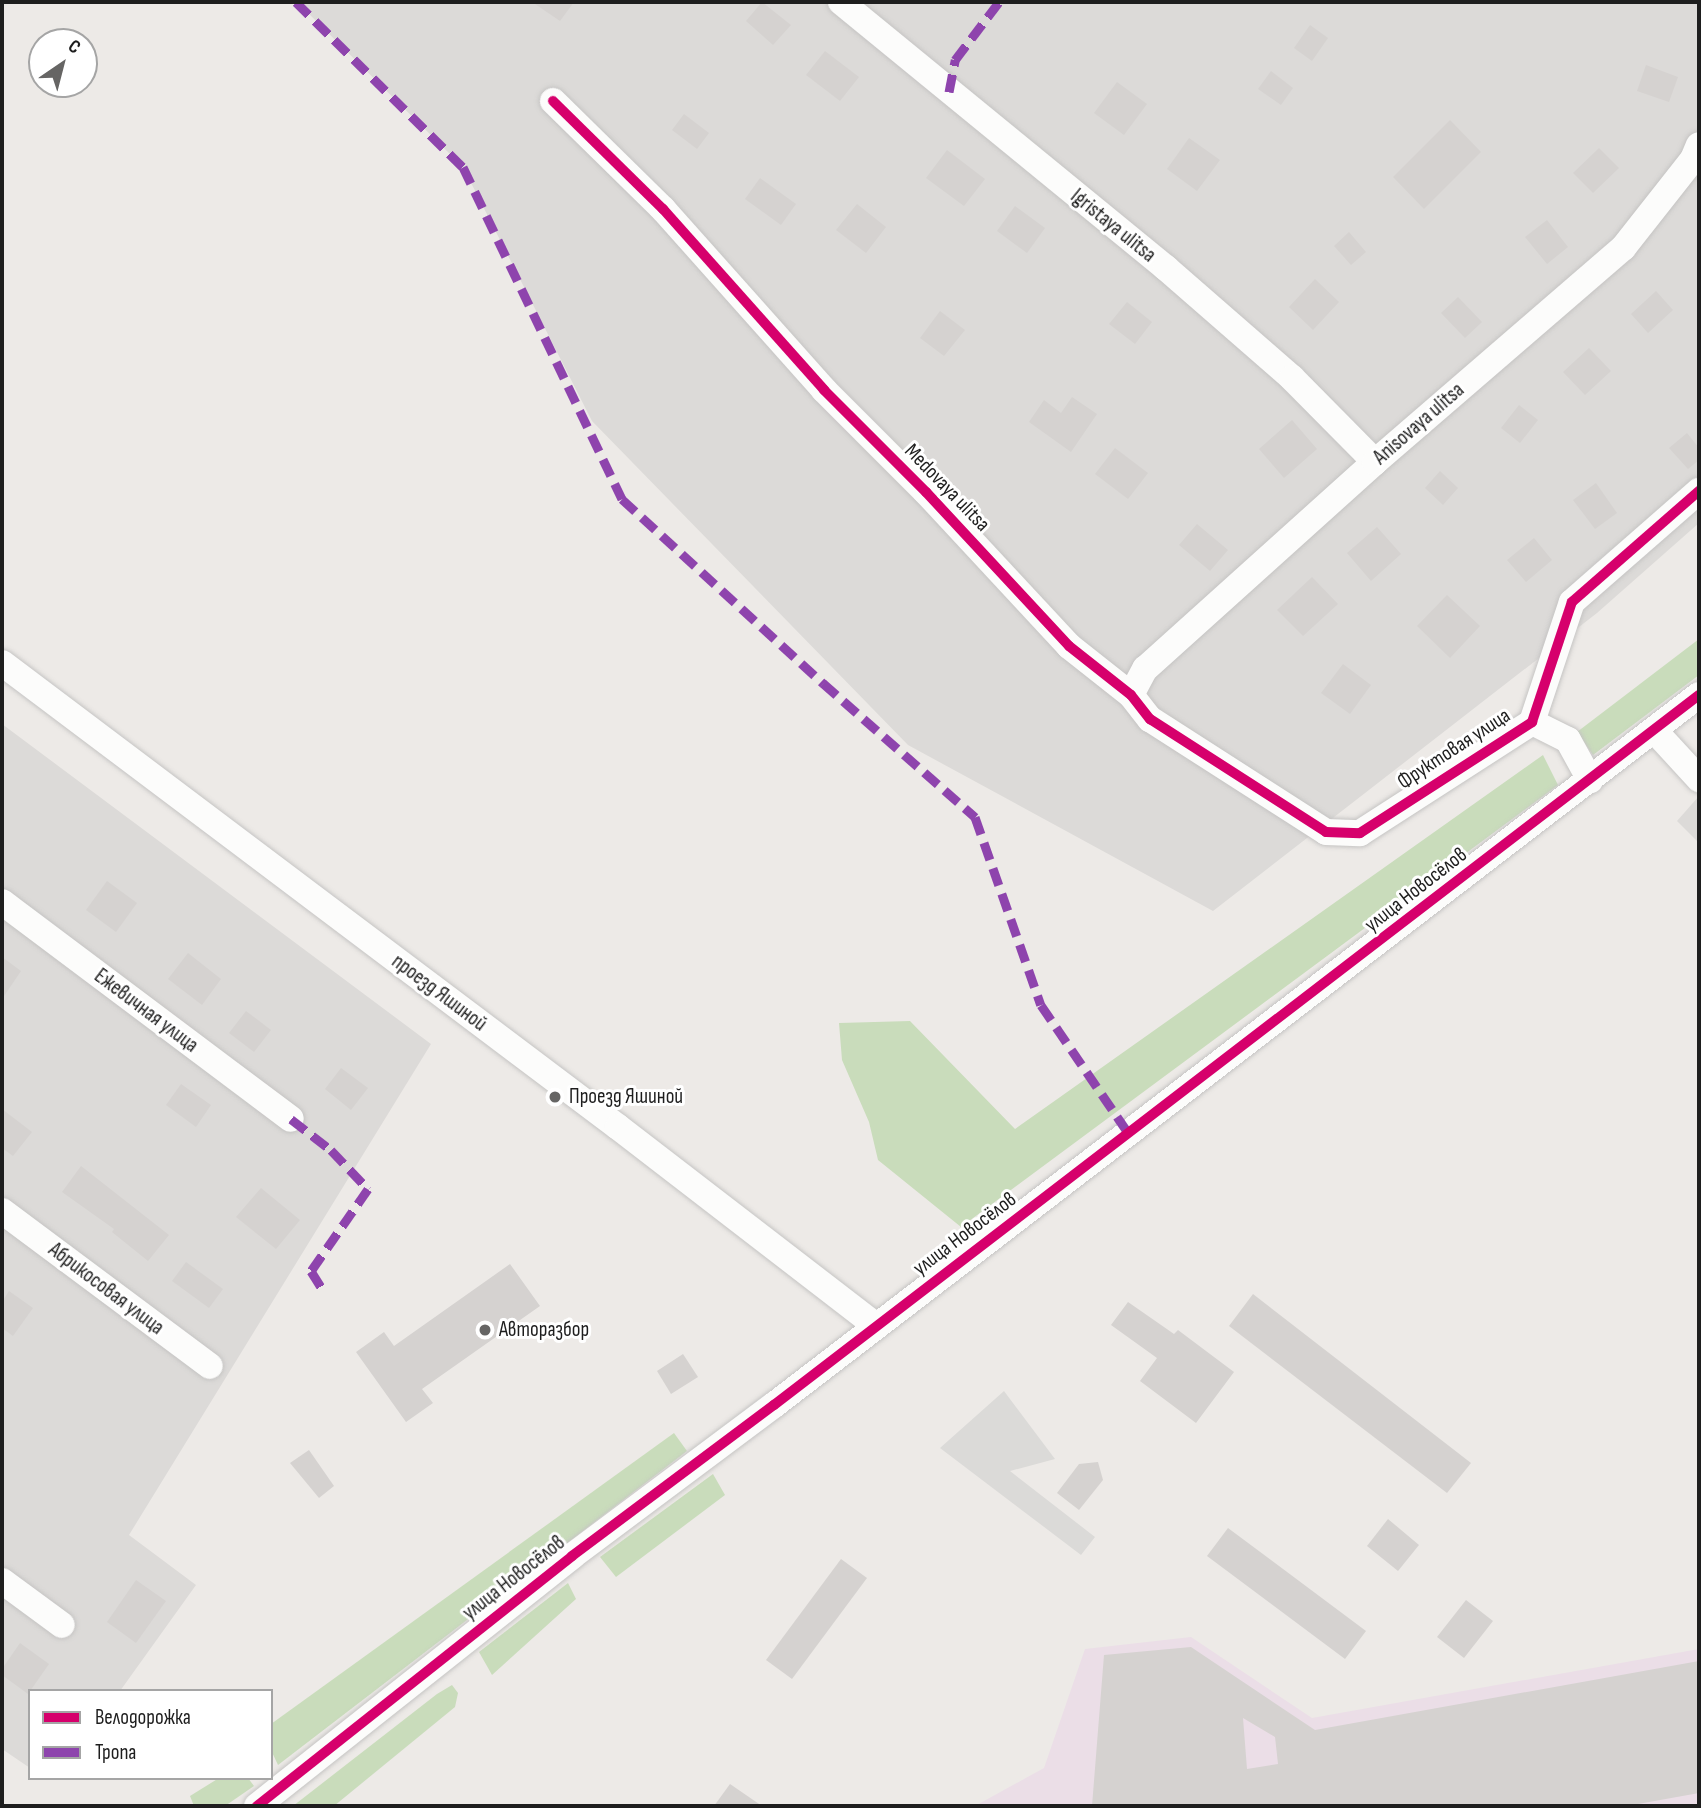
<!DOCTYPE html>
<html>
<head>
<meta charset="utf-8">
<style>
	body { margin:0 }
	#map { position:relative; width:1701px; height:1808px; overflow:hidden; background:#edeae7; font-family:"Sofia Sans Condensed",sans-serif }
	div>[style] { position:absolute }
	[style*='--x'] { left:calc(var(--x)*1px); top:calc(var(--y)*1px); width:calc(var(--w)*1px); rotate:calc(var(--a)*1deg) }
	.residential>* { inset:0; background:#dcdad8 }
	.industrial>* { inset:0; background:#ebdee7 }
	.religious>* { inset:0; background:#dbdad8 }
	.forest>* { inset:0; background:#c9dcbb }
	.building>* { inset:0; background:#d5d2d0 }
	.roads { filter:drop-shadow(0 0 2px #c5c4c3) drop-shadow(0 0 2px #c5c4c3) }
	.minor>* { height:26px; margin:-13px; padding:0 13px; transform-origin:13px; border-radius:13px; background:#fcfcfb }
	.quiet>* { height:9px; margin-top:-4.5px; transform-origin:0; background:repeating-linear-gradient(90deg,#8e44ad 0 18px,transparent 0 27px) }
	.cycleway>* { height:10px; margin:-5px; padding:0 5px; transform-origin:5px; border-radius:5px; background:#d6006c }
	.dots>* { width:19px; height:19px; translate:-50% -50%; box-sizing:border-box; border:4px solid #fff; border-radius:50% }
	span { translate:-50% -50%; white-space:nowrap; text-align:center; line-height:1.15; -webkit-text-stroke:6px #fff; paint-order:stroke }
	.street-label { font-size:21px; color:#1e1e1e }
	.poi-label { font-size:21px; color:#1e1e1e }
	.left { translate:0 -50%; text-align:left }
	.frame { position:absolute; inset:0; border:4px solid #1e1e1e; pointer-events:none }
	.legend { position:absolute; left:28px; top:1689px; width:245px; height:91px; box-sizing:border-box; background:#fff; border:2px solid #a5a5a5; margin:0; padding:9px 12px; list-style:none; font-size:21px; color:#1e1e1e }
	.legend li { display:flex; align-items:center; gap:14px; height:35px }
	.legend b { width:35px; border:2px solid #a5a5a5 }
	.north { position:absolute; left:28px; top:28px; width:70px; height:70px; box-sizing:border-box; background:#fff; border:2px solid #a5a5a5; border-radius:50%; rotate:35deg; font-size:19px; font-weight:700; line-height:28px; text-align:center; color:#1e1e1e }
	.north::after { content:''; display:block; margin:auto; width:24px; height:32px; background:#666564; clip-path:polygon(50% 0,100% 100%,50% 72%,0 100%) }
</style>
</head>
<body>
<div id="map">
	<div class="residential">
		<div style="clip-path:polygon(297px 2px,1699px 2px,1699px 523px,1597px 613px,1213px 911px,908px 745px,592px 421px,463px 167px)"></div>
		<div style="clip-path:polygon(2px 724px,431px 1044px,129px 1535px,196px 1585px,120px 1691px,30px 1691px,30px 1768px,2px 1749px)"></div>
		<div style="clip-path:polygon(1699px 796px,1699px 843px,1677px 821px)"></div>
	</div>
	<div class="industrial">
		<div style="clip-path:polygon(1191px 1637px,1312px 1718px,1699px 1649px,1699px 1806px,975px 1806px,1044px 1768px,1085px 1649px)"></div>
	</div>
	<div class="religious">
		<div style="clip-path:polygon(1004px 1391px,1055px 1459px,1010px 1471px,1095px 1537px,1081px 1555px,940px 1448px)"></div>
	</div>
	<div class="forest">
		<div style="clip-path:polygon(1699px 639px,1699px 675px,1593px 755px,1577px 732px)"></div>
		<div style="clip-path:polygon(1543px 755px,1558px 785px,961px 1227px,878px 1160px,869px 1122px,842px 1060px,839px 1023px,910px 1021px,1015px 1129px)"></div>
		<div style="clip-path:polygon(674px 1433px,687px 1451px,278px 1765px,271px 1750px,271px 1724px)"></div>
		<div style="clip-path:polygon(713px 1474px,725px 1495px,616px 1577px,600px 1557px)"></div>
		<div style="clip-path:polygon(568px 1583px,576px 1599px,492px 1675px,479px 1652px)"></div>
		<div style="clip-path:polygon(452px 1685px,458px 1693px,455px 1707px,334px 1806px,293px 1806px,437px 1694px)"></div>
		<div style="clip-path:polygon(219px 1778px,248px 1778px,254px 1786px,225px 1806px,194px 1806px,190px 1796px)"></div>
	</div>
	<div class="building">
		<div style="clip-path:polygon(532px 2px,574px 2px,560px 21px)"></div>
		<div style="clip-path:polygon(762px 2px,791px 25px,773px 45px,746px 21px)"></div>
		<div style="clip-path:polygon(1310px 25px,1328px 38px,1312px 61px,1294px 48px)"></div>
		<div style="clip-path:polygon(825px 51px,859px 77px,840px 101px,806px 75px)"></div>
		<div style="clip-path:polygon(1646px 65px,1678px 77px,1669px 102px,1637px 91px)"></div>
		<div style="clip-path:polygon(1271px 71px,1293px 88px,1281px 105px,1258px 89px)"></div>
		<div style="clip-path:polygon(1117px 82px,1147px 104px,1124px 135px,1094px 113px)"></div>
		<div style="clip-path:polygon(684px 114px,709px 133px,697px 149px,672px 130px)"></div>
		<div style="clip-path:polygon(1450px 120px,1481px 152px,1424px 209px,1393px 177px)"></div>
		<div style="clip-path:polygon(1189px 138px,1220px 160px,1197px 191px,1167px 169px)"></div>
		<div style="clip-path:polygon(1599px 148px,1619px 168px,1593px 193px,1573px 173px)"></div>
		<div style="clip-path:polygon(947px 150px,985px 179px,964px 206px,926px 178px)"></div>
		<div style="clip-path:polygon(760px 178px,796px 204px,781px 225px,745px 199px)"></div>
		<div style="clip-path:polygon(857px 204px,886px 227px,866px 253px,836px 230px)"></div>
		<div style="clip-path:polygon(1015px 206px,1045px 228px,1027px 253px,997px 231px)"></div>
		<div style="clip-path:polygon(1547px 220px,1568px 247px,1547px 264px,1525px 237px)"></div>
		<div style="clip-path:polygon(1349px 232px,1366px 252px,1351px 265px,1334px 246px)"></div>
		<div style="clip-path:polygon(1315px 279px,1339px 302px,1313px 330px,1289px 307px)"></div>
		<div style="clip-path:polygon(1656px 291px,1673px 310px,1648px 333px,1631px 314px)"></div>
		<div style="clip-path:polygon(1458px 297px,1482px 322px,1465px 338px,1441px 313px)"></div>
		<div style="clip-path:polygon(1127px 302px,1152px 322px,1135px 344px,1109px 324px)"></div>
		<div style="clip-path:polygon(940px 311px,965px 330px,944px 356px,920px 338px)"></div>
		<div style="clip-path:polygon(1589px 348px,1611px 371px,1585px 395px,1563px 372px)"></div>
		<div style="clip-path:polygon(1072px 397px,1097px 414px,1071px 452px,1029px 422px,1044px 400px,1061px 413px)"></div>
		<div style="clip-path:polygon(1519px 405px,1538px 420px,1520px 443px,1501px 428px)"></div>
		<div style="clip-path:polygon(1292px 420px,1317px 449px,1284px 478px,1259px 449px)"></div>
		<div style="clip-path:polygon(1687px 433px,1699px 448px,1699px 460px,1688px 469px,1669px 448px)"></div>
		<div style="clip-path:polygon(1115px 448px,1148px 473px,1128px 499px,1095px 474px)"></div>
		<div style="clip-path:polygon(1440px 471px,1458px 488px,1443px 505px,1425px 488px)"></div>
		<div style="clip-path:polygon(1596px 483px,1617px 513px,1595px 529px,1573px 500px)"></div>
		<div style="clip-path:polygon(1197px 524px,1228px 550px,1210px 571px,1179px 545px)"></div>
		<div style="clip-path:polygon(1377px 527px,1401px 554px,1371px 581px,1347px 553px)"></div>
		<div style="clip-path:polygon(1534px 538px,1552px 560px,1526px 582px,1507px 560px)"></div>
		<div style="clip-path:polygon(1312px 577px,1338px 604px,1303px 636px,1277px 610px)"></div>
		<div style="clip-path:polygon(1447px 595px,1480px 626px,1450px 658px,1417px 626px)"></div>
		<div style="clip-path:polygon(1343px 664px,1371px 685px,1350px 714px,1321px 693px)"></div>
		<div style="clip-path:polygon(107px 881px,137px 903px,116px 932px,86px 910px)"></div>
		<div style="clip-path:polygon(188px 953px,221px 979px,202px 1005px,168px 979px)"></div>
		<div style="clip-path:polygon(2px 957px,21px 971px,2px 999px)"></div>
		<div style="clip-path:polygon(246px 1011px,271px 1030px,254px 1052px,229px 1033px)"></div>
		<div style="clip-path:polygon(341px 1068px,368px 1088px,351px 1110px,325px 1089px)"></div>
		<div style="clip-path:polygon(181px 1084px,211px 1105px,196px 1127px,166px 1105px)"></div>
		<div style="clip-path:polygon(2px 1109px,32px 1132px,13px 1156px,2px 1148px)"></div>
		<div style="clip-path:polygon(81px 1166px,169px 1235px,148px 1261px,112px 1232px,114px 1229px,62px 1192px)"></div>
		<div style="clip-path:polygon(261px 1188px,300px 1220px,276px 1249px,236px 1217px)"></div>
		<div style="clip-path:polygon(186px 1262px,223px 1289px,209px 1308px,172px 1281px)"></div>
		<div style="clip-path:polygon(510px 1264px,540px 1306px,422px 1389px,433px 1403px,406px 1422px,356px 1352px,384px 1332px,394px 1346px)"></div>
		<div style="clip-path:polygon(9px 1291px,33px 1308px,13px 1336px,2px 1328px,2px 1302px)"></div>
		<div style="clip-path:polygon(1253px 1294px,1471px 1463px,1447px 1493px,1229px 1326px)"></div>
		<div style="clip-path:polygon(1128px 1302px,1174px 1334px,1178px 1330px,1234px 1372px,1196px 1423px,1140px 1381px,1157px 1358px,1111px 1325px)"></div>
		<div style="clip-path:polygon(683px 1354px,698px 1377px,671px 1394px,657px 1371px)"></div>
		<div style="clip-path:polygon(309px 1450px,334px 1486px,319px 1498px,290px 1463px)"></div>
		<div style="clip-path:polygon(1098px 1462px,1103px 1480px,1079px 1510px,1057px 1493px,1079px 1464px)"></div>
		<div style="clip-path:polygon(1388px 1519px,1419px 1545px,1398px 1571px,1367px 1546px)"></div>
		<div style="clip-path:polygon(1228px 1528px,1366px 1631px,1345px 1659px,1207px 1556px)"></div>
		<div style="clip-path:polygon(841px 1559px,867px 1578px,792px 1679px,766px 1660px)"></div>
		<div style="clip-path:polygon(136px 1580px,166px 1601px,136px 1643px,107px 1622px)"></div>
		<div style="clip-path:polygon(1466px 1600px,1493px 1621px,1464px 1658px,1437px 1637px)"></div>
		<div style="clip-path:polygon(20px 1643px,49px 1664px,28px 1694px,2px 1675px,2px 1669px)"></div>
		<div style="clip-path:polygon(evenodd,1191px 1647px,1315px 1730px,1699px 1661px,1699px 1793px,1627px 1806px,1092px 1806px,1104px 1655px,1191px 1647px,1243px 1718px,1275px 1737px,1278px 1764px,1247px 1769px,1243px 1718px)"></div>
		<div style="clip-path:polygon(730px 1784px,762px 1806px,714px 1806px)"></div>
	</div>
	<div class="roads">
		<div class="minor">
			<div style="--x:841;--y:2;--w:420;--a:39.3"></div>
			<div style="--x:1166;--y:268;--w:167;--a:41.1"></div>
			<div style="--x:1292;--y:378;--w:118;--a:45.3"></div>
			<div style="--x:553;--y:101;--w:154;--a:44.5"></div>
			<div style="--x:663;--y:209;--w:242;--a:48.3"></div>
			<div style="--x:824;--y:390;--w:144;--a:45"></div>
			<div style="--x:926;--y:492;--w:210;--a:47.1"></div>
			<div style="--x:1069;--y:646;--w:79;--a:38.3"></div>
			<div style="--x:1131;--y:695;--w:31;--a:52"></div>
			<div style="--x:1150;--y:719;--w:209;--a:32.7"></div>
			<div style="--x:1326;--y:832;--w:34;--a:2"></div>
			<div style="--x:1360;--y:833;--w:205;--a:-32.8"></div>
			<div style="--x:1532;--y:722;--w:126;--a:-71.6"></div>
			<div style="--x:1572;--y:602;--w:169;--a:-41.2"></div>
			<div style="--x:2;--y:663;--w:771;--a:36.99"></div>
			<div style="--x:618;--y:1127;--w:326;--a:37.6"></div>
			<div style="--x:1131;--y:695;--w:30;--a:-62"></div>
			<div style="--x:1145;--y:669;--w:309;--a:-42"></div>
			<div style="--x:1375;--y:462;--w:328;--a:-40.8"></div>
			<div style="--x:1623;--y:248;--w:113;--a:-51.8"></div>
			<div style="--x:1693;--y:159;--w:15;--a:-67"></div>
			<div style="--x:1532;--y:722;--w:40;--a:26.6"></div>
			<div style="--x:1568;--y:740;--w:46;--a:61.2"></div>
			<div style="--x:1654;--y:730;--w:67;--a:47.4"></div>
			<div style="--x:2;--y:902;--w:361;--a:36.9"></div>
			<div style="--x:2;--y:1211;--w:259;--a:36.7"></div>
			<div style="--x:2;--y:1581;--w:74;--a:36.3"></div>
			<div style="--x:257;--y:1806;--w:402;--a:-38.4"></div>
			<div style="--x:572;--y:1556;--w:252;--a:-36.8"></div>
			<div style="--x:774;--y:1405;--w:1166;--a:-37.51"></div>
		</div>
	</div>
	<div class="quiet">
		<div style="--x:296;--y:2;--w:235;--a:44.7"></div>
		<div style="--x:463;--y:167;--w:368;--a:64.4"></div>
		<div style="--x:622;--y:499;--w:273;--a:42.5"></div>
		<div style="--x:823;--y:683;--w:203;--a:41.4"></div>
		<div style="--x:975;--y:817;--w:199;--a:70.7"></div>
		<div style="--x:1041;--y:1005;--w:156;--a:55.7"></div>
		<div style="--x:949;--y:92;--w:33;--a:-79"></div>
		<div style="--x:955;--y:60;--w:73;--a:-52.8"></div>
		<div style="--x:291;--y:1119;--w:51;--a:37.8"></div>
		<div style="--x:331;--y:1150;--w:54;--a:46.5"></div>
		<div style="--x:368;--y:1189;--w:100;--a:124.8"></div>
		<div style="--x:311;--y:1271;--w:25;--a:58"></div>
	</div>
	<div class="cycleway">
		<div style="--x:553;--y:101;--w:154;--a:44.5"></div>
		<div style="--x:663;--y:209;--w:242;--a:48.3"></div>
		<div style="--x:824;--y:390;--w:144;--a:45"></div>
		<div style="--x:926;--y:492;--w:210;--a:47.1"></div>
		<div style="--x:1069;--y:646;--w:79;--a:38.3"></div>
		<div style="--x:1131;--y:695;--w:31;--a:52"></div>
		<div style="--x:1150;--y:719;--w:209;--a:32.7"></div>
		<div style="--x:1326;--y:832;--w:34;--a:2"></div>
		<div style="--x:1360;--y:833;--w:205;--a:-32.8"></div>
		<div style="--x:1532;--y:722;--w:126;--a:-71.6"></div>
		<div style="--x:1572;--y:602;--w:169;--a:-41.2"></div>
		<div style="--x:257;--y:1806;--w:402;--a:-38.4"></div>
		<div style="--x:572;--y:1556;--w:252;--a:-36.8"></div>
		<div style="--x:774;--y:1405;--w:1166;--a:-37.51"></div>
	</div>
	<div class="dots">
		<div style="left:555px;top:1097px;background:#666564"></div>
		<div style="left:485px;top:1330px;background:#666564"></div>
	</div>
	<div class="street-label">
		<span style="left:1113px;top:226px;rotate:39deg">Igristaya ulitsa</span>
		<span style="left:1419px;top:424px;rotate:-41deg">Anisovaya ulitsa</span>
		<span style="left:947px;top:488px;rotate:46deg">Medovaya ulitsa</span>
		<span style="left:1454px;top:749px;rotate:-33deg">Фруктовая улица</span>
		<span style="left:1416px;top:890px;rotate:-38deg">улица Новосёлов</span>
		<span style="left:439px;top:993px;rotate:37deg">проезд Яшиной</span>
		<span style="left:146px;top:1011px;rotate:37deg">Ежевичная улица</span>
		<span style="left:965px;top:1234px;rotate:-37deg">улица Новосёлов</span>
		<span style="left:106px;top:1289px;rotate:37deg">Абрикосовая улица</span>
		<span style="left:514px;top:1578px;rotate:-38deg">улица Новосёлов</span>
	</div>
	<div class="poi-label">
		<span class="left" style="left:569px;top:1097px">Проезд Яшиной</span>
		<span class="left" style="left:499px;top:1330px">Авторазбор</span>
	</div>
	<div class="frame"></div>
	<ul class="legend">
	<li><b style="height:9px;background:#d6006c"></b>Велодорожка</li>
	<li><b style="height:9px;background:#8e44ad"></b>Тропа</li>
	</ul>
	<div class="north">С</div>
</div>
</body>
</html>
